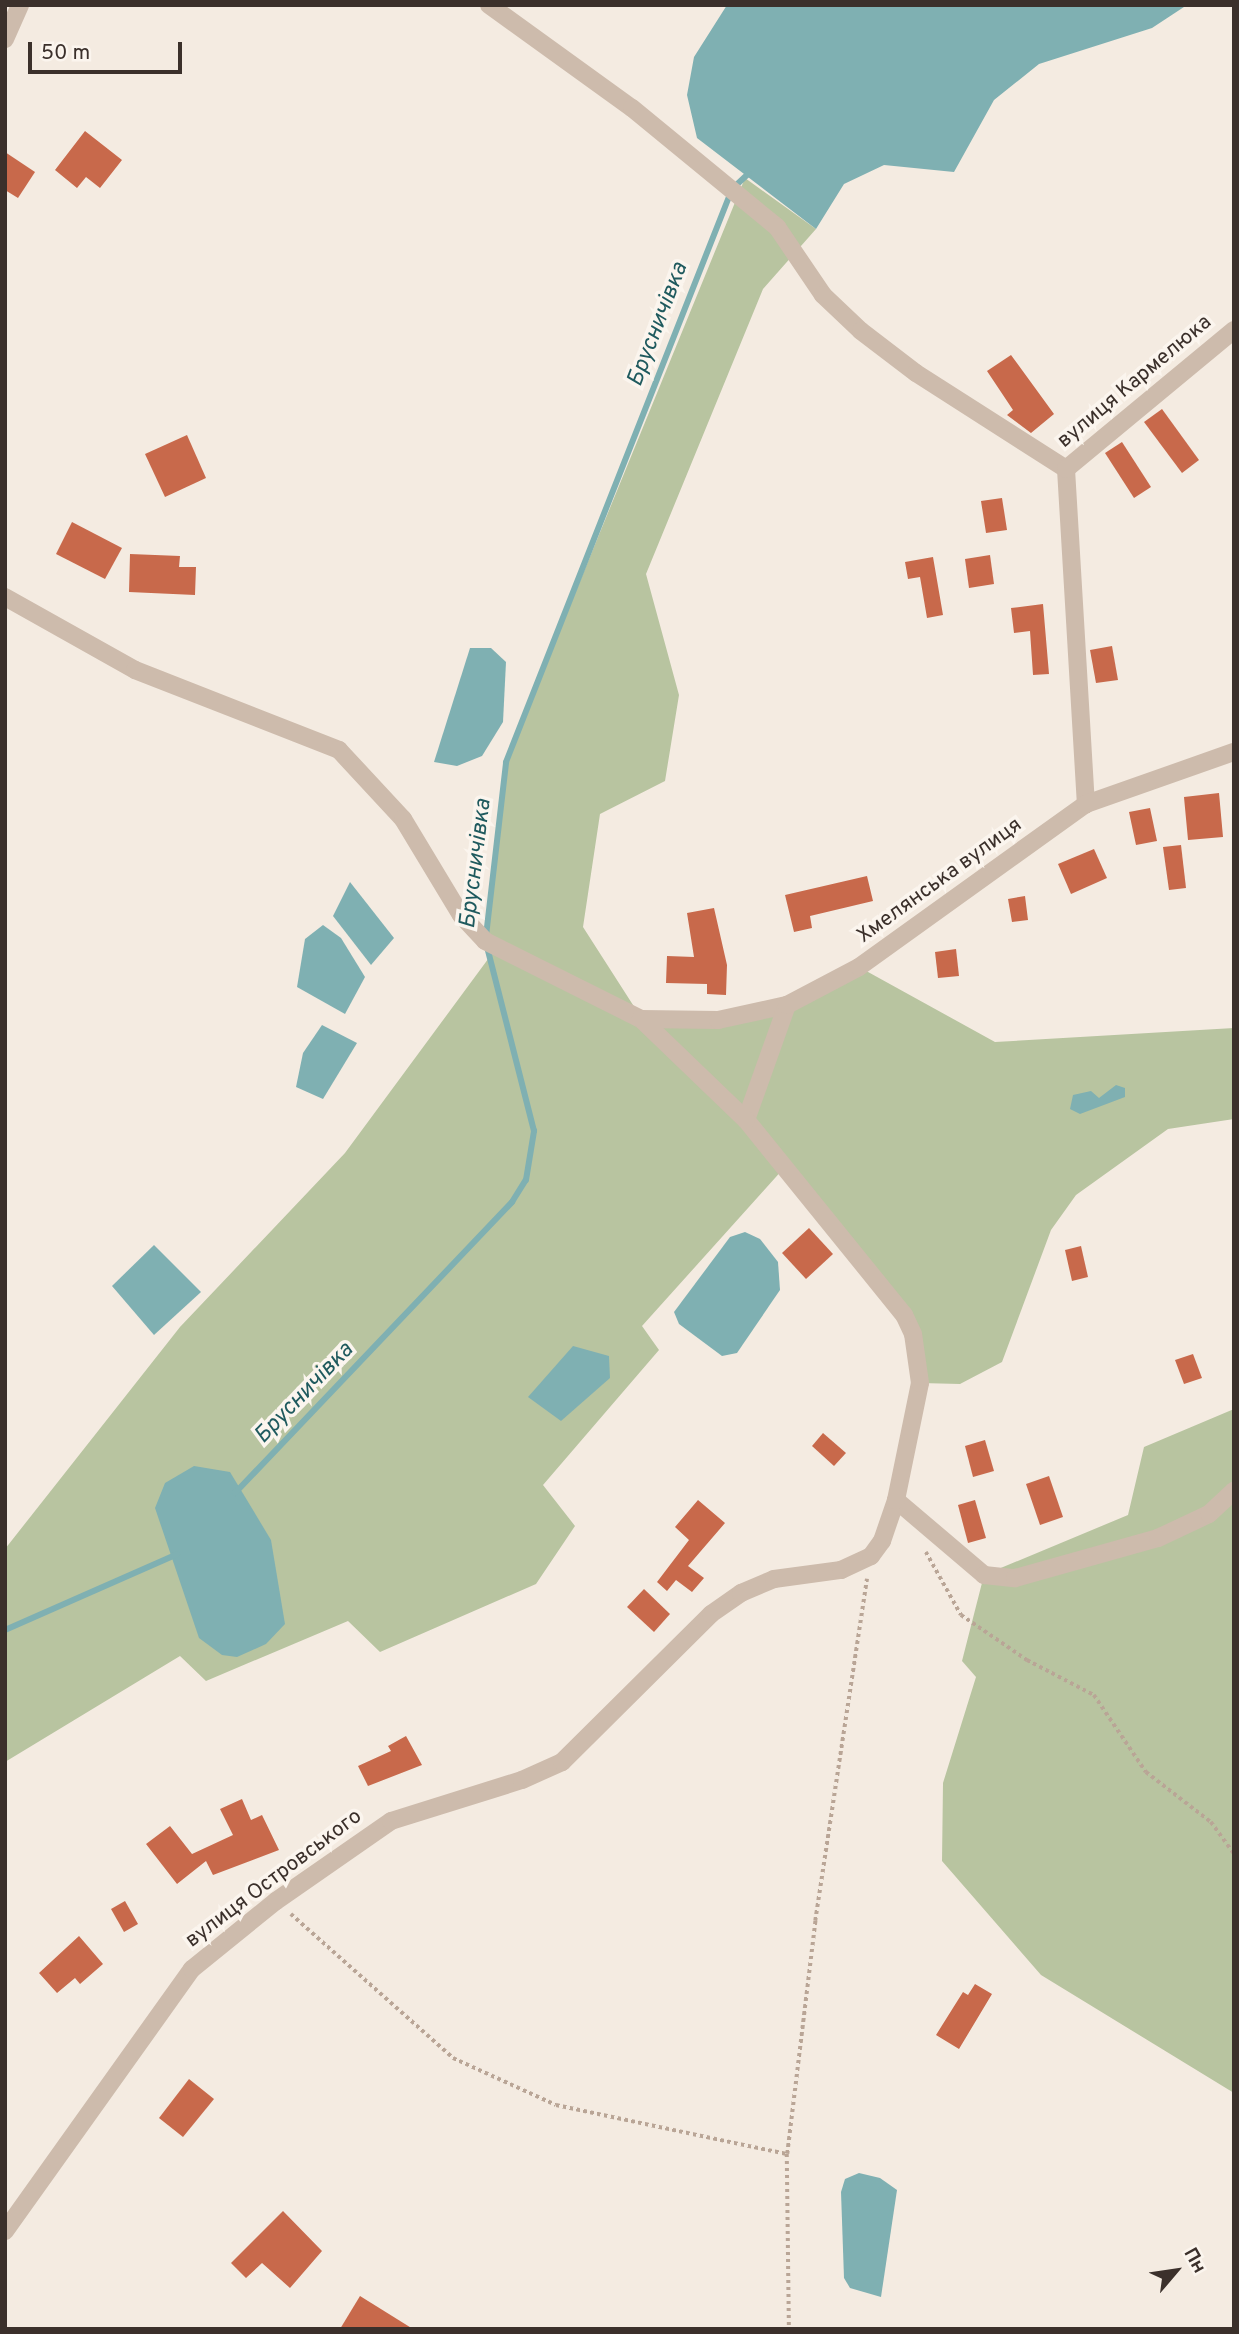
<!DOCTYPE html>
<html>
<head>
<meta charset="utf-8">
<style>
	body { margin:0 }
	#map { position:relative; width:1239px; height:2334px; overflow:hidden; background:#f4ebe1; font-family:Overpass,sans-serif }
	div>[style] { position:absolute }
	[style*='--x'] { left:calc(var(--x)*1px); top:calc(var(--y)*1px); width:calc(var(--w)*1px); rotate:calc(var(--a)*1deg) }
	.green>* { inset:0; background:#b8c4a0 }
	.water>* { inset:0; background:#7fb0b2 }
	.stream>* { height:6px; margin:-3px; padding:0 3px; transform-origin:3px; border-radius:3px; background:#7fb0b2 }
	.building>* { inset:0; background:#c8694b }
	.path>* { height:3.5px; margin-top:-1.75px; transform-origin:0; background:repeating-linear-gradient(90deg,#b9a596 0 3.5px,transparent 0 7px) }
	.minor>* { height:18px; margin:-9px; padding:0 9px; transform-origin:9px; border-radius:9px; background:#cdbbac }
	span { translate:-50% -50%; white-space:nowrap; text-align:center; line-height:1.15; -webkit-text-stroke:7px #fbf5ee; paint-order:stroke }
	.street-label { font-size:21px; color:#3b302b }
	.water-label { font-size:23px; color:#1f5a5e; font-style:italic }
	.frame { position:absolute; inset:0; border:7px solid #3b302b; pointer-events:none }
	.north { position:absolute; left:1141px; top:2236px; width:70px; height:70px; -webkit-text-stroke:5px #fbf5ee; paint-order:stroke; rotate:61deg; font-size:19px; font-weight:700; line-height:28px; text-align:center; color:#3b302b }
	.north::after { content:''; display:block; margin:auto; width:24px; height:32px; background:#3b302b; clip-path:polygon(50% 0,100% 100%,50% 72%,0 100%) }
	.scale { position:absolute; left:28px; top:42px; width:154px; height:32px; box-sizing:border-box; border:4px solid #3b302b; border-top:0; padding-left:9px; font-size:21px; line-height:24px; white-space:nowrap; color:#3b302b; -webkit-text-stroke:5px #fbf5ee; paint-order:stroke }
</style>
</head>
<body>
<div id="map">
	<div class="green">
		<div style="clip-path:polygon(745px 178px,816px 229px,763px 289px,646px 574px,679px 695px,665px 781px,600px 814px,583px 927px,642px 1019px,767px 1010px,859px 967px,995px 1042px,1234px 1028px,1234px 1119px,1168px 1129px,1076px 1195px,1051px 1230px,1002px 1362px,960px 1384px,920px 1383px,913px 1334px,784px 1168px,642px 1326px,659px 1350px,543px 1485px,575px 1526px,536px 1584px,380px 1652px,348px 1621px,206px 1681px,180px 1656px,5px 1762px,5px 1549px,180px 1327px,345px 1153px,494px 951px,485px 941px,506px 762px)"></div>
		<div style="clip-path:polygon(1234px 1409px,1234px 2093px,1041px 1975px,942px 1861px,943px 1783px,976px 1677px,962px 1661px,984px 1575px,1128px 1515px,1144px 1447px)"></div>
	</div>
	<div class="water">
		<div style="clip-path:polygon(727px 5px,1187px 5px,1152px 28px,1039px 64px,994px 100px,954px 172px,884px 165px,844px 184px,816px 229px,697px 138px,687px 95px,694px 57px)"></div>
		<div style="clip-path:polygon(470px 648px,491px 648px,506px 662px,503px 722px,482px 756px,457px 766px,434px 762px)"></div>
		<div style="clip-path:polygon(350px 882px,394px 938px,371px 965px,333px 916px)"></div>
		<div style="clip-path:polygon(323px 925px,341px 938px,365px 977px,345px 1014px,297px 987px,305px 939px)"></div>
		<div style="clip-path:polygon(322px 1025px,357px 1043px,323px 1099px,296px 1087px,303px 1053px)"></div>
		<div style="clip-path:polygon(1116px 1085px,1125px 1088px,1125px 1097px,1080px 1114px,1070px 1109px,1073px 1095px,1091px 1091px,1099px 1098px)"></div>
		<div style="clip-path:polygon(745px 1232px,760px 1239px,778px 1262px,780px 1290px,737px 1353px,722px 1356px,679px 1324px,674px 1312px,730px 1237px)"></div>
		<div style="clip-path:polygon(154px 1245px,201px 1292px,154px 1335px,112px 1286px)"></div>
		<div style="clip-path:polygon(573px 1346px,609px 1356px,610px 1378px,561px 1421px,528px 1397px)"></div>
		<div style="clip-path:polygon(194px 1466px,230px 1472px,271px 1540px,285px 1624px,266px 1644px,237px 1657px,222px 1655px,199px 1638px,155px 1508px,165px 1483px)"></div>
		<div style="clip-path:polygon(859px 2173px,880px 2178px,897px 2190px,881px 2297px,850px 2288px,844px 2278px,841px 2192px,845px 2179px)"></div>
	</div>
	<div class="stream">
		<div style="--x:486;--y:936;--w:175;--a:-83.4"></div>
		<div style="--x:506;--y:762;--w:616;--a:-68.47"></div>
		<div style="--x:732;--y:189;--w:23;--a:-43"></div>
		<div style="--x:235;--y:1493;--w:402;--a:-46.4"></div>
		<div style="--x:512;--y:1202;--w:26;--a:-58"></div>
		<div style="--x:526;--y:1180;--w:50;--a:-80.7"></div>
		<div style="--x:534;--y:1131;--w:190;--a:-104.3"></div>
		<div style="--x:5;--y:1630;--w:188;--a:-23.8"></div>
	</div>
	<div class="building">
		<div style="clip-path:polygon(85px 131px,122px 160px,100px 188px,86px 177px,77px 188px,55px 170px)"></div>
		<div style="clip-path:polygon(5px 152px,35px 172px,18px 198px,5px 190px)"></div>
		<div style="clip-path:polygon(1011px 355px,1054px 414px,1031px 433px,1007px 415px,1013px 410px,987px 371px)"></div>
		<div style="clip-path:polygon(1162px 409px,1199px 460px,1182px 473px,1144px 422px)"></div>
		<div style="clip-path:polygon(187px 435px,206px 478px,165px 497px,145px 454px)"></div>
		<div style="clip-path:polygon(1122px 442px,1151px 487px,1134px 498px,1105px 453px)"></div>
		<div style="clip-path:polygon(1002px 498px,1007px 530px,986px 533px,981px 501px)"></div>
		<div style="clip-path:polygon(72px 522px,122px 548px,105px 579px,56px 554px)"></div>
		<div style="clip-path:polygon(130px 554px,180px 556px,179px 567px,196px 567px,195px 595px,129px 592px)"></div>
		<div style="clip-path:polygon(990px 555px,994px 584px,969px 588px,965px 559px)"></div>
		<div style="clip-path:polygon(933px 557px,943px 615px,927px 618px,920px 577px,908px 579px,905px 562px)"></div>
		<div style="clip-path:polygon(1043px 604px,1049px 674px,1033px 675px,1030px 631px,1014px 633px,1011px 608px)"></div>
		<div style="clip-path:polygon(1112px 646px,1118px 680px,1096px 683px,1090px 650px)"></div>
		<div style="clip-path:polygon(1219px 793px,1223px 837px,1188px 840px,1184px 797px)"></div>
		<div style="clip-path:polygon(1150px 808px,1157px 841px,1136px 845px,1129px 812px)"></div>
		<div style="clip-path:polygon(1181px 845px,1186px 888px,1169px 890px,1163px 847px)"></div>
		<div style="clip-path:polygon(1094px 849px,1107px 878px,1071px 894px,1058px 864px)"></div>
		<div style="clip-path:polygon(867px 876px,873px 901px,810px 916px,812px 928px,794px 932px,785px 895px)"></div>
		<div style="clip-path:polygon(1025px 896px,1028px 920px,1012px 922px,1008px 899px)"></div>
		<div style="clip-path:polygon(714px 908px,727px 965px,726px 995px,707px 994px,707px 984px,666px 983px,667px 956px,694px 957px,687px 913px)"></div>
		<div style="clip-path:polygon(956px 949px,959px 976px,938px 978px,935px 952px)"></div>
		<div style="clip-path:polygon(809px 1228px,833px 1254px,806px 1279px,782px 1253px)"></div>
		<div style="clip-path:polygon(1081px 1246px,1088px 1277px,1072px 1281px,1065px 1250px)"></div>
		<div style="clip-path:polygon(1193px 1354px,1202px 1378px,1184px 1384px,1175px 1360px)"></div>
		<div style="clip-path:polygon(823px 1433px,846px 1453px,834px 1466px,812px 1446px)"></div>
		<div style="clip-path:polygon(985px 1440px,994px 1471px,973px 1477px,965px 1446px)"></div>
		<div style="clip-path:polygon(1049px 1476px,1063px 1517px,1040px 1525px,1026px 1484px)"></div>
		<div style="clip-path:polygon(698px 1500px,725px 1523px,688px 1566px,704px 1578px,692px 1592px,676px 1580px,667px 1591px,657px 1582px,689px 1540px,675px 1527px)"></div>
		<div style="clip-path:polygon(975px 1500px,986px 1538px,968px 1543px,958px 1505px)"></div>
		<div style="clip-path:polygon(644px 1589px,670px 1614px,654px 1632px,627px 1607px)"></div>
		<div style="clip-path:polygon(406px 1736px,422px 1765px,368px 1786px,358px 1766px,391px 1751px,388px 1746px)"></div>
		<div style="clip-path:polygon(242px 1799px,251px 1820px,262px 1815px,279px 1850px,213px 1875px,206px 1861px,177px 1884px,146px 1844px,170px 1826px,192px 1854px,233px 1835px,220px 1809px)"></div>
		<div style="clip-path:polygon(125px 1901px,138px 1924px,124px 1932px,111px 1909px)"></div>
		<div style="clip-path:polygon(79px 1936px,103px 1964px,80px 1984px,75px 1978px,57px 1993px,39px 1973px)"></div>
		<div style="clip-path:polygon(975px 1984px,992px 1994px,959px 2049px,936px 2035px,963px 1992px,968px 1995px)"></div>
		<div style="clip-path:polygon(189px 2079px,214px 2099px,183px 2137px,159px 2118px)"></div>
		<div style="clip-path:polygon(283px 2211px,322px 2251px,290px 2288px,262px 2263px,246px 2278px,231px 2263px)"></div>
		<div style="clip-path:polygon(360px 2296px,413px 2329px,340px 2329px)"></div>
	</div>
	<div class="path">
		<div style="--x:926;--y:1552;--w:72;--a:60.9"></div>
		<div style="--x:961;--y:1615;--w:80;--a:34.3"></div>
		<div style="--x:1027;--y:1660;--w:76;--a:27.6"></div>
		<div style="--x:1094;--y:1695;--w:93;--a:56"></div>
		<div style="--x:1146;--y:1772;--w:82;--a:37.6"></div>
		<div style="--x:1211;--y:1822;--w:39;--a:54"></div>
		<div style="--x:291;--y:1914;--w:217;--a:41.6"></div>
		<div style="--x:453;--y:2058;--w:113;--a:24.5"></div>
		<div style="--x:556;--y:2105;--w:236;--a:12"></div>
		<div style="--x:787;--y:2154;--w:175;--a:89.3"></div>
		<div style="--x:787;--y:2154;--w:235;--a:-83.1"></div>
		<div style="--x:815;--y:1921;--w:346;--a:-81.4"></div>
	</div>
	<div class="minor">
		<div style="--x:489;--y:5;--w:176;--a:35.8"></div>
		<div style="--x:632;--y:108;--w:188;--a:39.4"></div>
		<div style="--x:777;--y:227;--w:82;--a:55.9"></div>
		<div style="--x:823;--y:295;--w:52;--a:43.5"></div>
		<div style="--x:861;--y:331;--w:69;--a:37.4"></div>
		<div style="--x:916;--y:373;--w:178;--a:32.6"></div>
		<div style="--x:1066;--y:469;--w:336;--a:86.6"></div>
		<div style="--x:5;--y:39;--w:37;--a:-66"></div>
		<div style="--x:1066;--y:469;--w:218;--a:-39.6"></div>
		<div style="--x:5;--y:597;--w:149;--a:29.3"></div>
		<div style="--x:135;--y:670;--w:219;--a:21.4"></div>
		<div style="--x:339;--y:750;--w:94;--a:47.2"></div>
		<div style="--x:403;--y:819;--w:112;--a:58.9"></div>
		<div style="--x:461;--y:915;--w:35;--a:47"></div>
		<div style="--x:485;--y:941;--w:174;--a:26.6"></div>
		<div style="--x:641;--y:1019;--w:77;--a:0.7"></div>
		<div style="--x:718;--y:1020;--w:71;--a:-12.3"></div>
		<div style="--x:746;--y:1120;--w:122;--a:-70.4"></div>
		<div style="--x:787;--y:1005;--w:81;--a:-27.8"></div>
		<div style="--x:859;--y:967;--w:279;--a:-35.7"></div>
		<div style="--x:1086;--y:804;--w:157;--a:-19.4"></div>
		<div style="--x:896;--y:1500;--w:116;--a:40.4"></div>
		<div style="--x:984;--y:1575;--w:31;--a:6"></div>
		<div style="--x:1015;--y:1578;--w:148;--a:-15.6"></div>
		<div style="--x:1158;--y:1538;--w:56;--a:-25.2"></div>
		<div style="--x:1209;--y:1514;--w:34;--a:-43"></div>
		<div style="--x:5;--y:2231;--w:322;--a:-54.5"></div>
		<div style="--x:192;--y:1969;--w:108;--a:-39"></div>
		<div style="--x:276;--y:1901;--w:140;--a:-34.8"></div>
		<div style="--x:391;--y:1821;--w:137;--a:-17.4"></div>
		<div style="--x:522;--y:1780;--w:44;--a:-24.2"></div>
		<div style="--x:562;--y:1762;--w:210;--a:-44.8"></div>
		<div style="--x:711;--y:1614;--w:37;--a:-35"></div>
		<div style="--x:741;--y:1593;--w:36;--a:-23"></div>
		<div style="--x:774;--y:1579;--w:68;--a:-7.7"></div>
		<div style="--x:841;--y:1570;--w:33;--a:-25"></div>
		<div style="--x:871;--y:1556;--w:19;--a:-54"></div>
		<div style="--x:882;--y:1541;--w:43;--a:-71.1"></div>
		<div style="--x:896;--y:1500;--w:119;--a:-78.4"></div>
		<div style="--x:920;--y:1383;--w:49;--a:-98.1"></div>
		<div style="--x:913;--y:1334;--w:21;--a:-115"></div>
		<div style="--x:904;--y:1315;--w:251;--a:-129"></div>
		<div style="--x:746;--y:1120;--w:146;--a:-136.1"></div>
	</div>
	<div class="street-label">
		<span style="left:1135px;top:382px;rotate:-40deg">вулиця Кармелюка</span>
		<span style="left:940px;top:881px;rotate:-36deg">Хмелянська вулиця</span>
		<span style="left:274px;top:1879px;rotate:-37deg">вулиця Островського</span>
	</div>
	<div class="water-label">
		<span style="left:659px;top:325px;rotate:-69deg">Брусничівка</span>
		<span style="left:477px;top:864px;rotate:-83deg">Брусничівка</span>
		<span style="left:305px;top:1394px;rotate:-46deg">Брусничівка</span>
	</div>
	<div class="frame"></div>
	<div class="north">Пн</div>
	<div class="scale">50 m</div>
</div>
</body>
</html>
